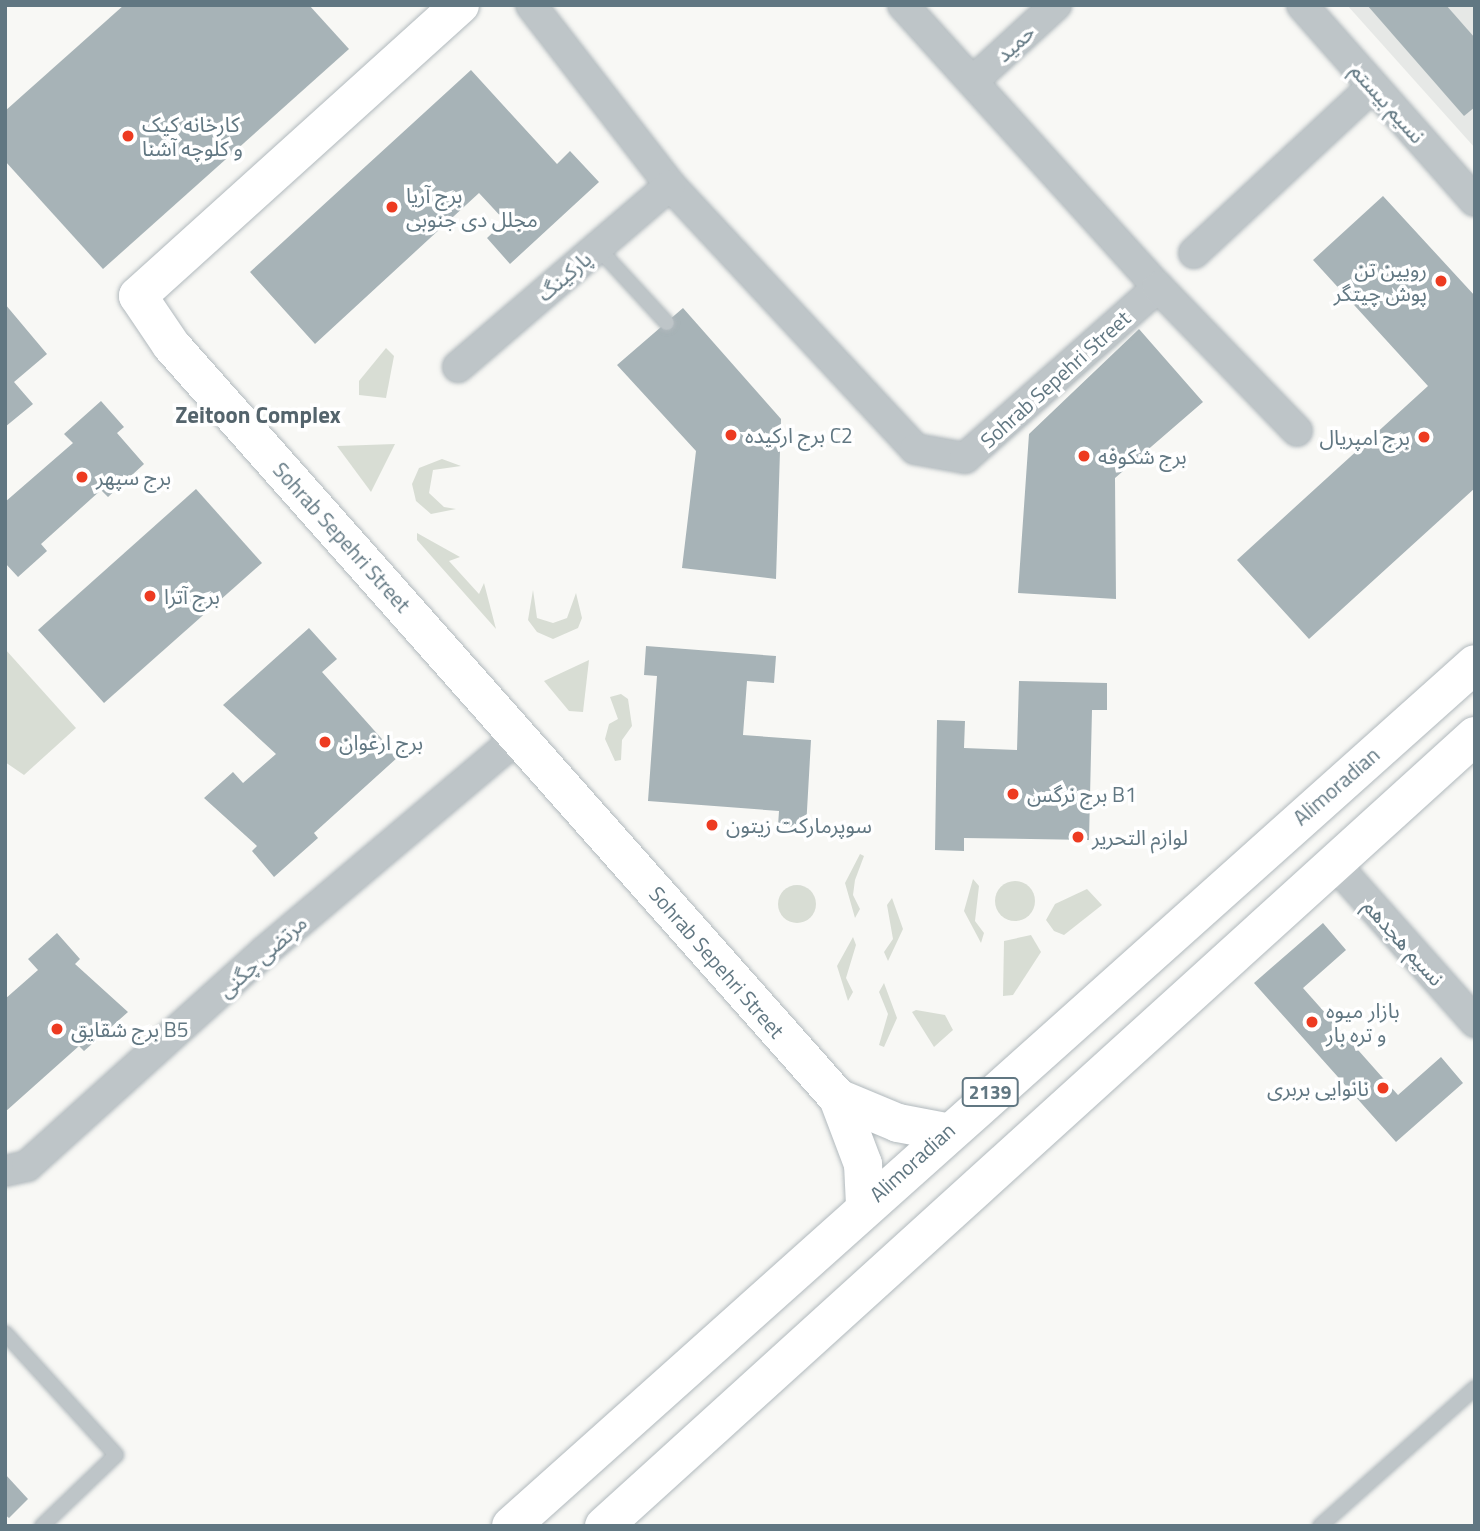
<!DOCTYPE html>
<html>
<head>
<meta charset="utf-8">
<style>
	body { margin:0 }
	#map { position:relative; width:1480px; height:1531px; overflow:hidden; background:#f8f8f5; font-family:"Titillium Web","Noto Sans Arabic",sans-serif }
	div>[style] { position:absolute }
	[style*='--x'] { left:calc(var(--x)*1px); top:calc(var(--y)*1px); width:calc(var(--w)*1px); rotate:calc(var(--a)*1deg) }
	.built>* { inset:0; background:#e6e8e6 }
	.green>* { inset:0; background:#d8ddd4 }
	.round { border-radius:50% }
	.building>* { inset:0; background:#a7b3b7 }
	.roads { filter:drop-shadow(0 0 2px #b1b9bd) drop-shadow(0 0 2px #b1b9bd) }
	.lane>* { height:14px; margin:-7px; padding:0 7px; transform-origin:7px; border-radius:7px; background:#bec5c8 }
	.street>* { height:30px; margin:-15px; padding:0 15px; transform-origin:15px; border-radius:15px; background:#bec5c8 }
	.secondary>* { height:38px; margin:-19px; padding:0 19px; transform-origin:19px; border-radius:19px; background:#fff }
	.primary>* { height:38px; margin:-19px; padding:0 19px; transform-origin:19px; border-radius:19px; background:#fff }
	.dots>* { width:19px; height:19px; translate:-50% -50%; box-sizing:border-box; border:4px solid #fff; border-radius:50% }
	span { translate:-50% -50%; white-space:nowrap; text-align:center; line-height:1.15; -webkit-text-stroke:7px #fff; paint-order:stroke }
	.shield-label span { padding:2px 5px; background:#fff; border:2px solid; border-radius:5px; -webkit-text-stroke-width:0 }
	.shield-label { font-size:19px; color:#617782; font-weight:700 }
	.street-label { font-size:21px; color:#617782 }
	.poi-label { font-size:21px; color:#617782 }
	.left { translate:0 -50%; text-align:left }
	.right { translate:-100% -50%; text-align:right }
	.neighbourhood-label { font-size:23px; color:#54646c; font-weight:700 }
	.frame { position:absolute; inset:0; border:7px solid #617782; pointer-events:none }
</style>
</head>
<body>
<div id="map">
	<div class="built">
		<div style="clip-path:polygon(1347px 5px,1475px 5px,1475px 148px)"></div>
	</div>
	<div class="green">
		<div style="clip-path:polygon(386px 348px,394px 356px,386px 398px,359px 395px,359px 381px)"></div>
		<div style="clip-path:polygon(395px 444px,371px 492px,337px 446px)"></div>
		<div style="clip-path:polygon(442px 459px,461px 466px,433px 470px,429px 493px,444px 507px,456px 509px,431px 514px,416px 501px,412px 484px,419px 468px)"></div>
		<div style="clip-path:polygon(417px 533px,460px 557px,449px 561px,479px 594px,484px 583px,496px 629px,417px 540px)"></div>
		<div style="clip-path:polygon(533px 590px,537px 618px,553px 623px,567px 618px,576px 593px,582px 618px,578px 628px,553px 639px,537px 632px,528px 620px)"></div>
		<div style="clip-path:polygon(5px 649px,76px 728px,24px 775px,5px 762px)"></div>
		<div style="clip-path:polygon(589px 660px,583px 712px,569px 711px,544px 681px)"></div>
		<div style="clip-path:polygon(621px 694px,628px 699px,632px 726px,622px 740px,621px 760px,615px 761px,605px 739px,609px 724px,618px 719px,610px 697px)"></div>
		<div style="clip-path:polygon(860px 854px,864px 856px,855px 880px,853px 895px,860px 909px,855px 918px,845px 883px)"></div>
		<div style="clip-path:polygon(973px 879px,979px 886px,975px 921px,984px 933px,981px 943px,964px 911px)"></div>
		<div class="round" style="left:995px;top:881px;width:40px;height:40px"></div>
		<div class="round" style="left:778px;top:885px;width:38px;height:38px"></div>
		<div style="clip-path:polygon(1087px 889px,1102px 905px,1064px 935px,1054px 931px,1046px 920px,1055px 904px)"></div>
		<div style="clip-path:polygon(892px 898px,903px 929px,888px 961px,884px 952px,893px 939px,887px 905px)"></div>
		<div style="clip-path:polygon(1031px 935px,1041px 952px,1013px 995px,1003px 996px,1004px 941px)"></div>
		<div style="clip-path:polygon(853px 937px,856px 945px,846px 978px,853px 992px,848px 1001px,837px 966px)"></div>
		<div style="clip-path:polygon(884px 983px,897px 1018px,884px 1047px,879px 1045px,888px 1014px,879px 992px)"></div>
		<div style="clip-path:polygon(916px 1010px,945px 1015px,953px 1030px,934px 1047px,912px 1012px)"></div>
	</div>
	<div class="building">
		<div style="clip-path:polygon(124px 5px,309px 5px,349px 49px,103px 269px,5px 161px,5px 111px)"></div>
		<div style="clip-path:polygon(1367px 5px,1446px 5px,1475px 38px,1475px 107px,1464px 116px)"></div>
		<div style="clip-path:polygon(471px 70px,557px 164px,570px 151px,599px 182px,510px 264px,487px 238px,505px 221px,479px 193px,315px 344px,250px 272px)"></div>
		<div style="clip-path:polygon(1383px 196px,1475px 296px,1475px 488px,1309px 639px,1237px 560px,1428px 386px,1313px 260px)"></div>
		<div style="clip-path:polygon(5px 304px,47px 354px,14px 382px,33px 404px,5px 427px)"></div>
		<div style="clip-path:polygon(683px 308px,781px 419px,776px 579px,682px 568px,696px 451px,617px 365px)"></div>
		<div style="clip-path:polygon(1139px 329px,1203px 402px,1115px 478px,1116px 599px,1018px 593px,1029px 434px)"></div>
		<div style="clip-path:polygon(101px 401px,124px 427px,117px 433px,144px 464px,108px 497px,101px 490px,41px 544px,47px 551px,18px 577px,5px 563px,5px 502px,73px 443px,64px 434px)"></div>
		<div style="clip-path:polygon(196px 489px,262px 563px,104px 703px,38px 630px)"></div>
		<div style="clip-path:polygon(309px 628px,337px 659px,322px 672px,398px 757px,314px 833px,318px 838px,274px 877px,252px 851px,257px 846px,204px 798px,233px 772px,243px 783px,276px 754px,223px 705px)"></div>
		<div style="clip-path:polygon(646px 646px,776px 656px,774px 683px,747px 681px,743px 735px,811px 740px,806px 828px,778px 826px,779px 811px,648px 801px,657px 676px,644px 675px)"></div>
		<div style="clip-path:polygon(1019px 681px,1107px 683px,1107px 710px,1092px 710px,1089px 840px,964px 838px,964px 851px,935px 850px,937px 720px,965px 721px,964px 748px,1017px 750px)"></div>
		<div style="clip-path:polygon(1323px 923px,1346px 950px,1303px 988px,1398px 1095px,1441px 1057px,1463px 1083px,1396px 1142px,1254px 983px)"></div>
		<div style="clip-path:polygon(57px 933px,80px 959px,75px 964px,128px 1012px,84px 1051px,79px 1046px,5px 1112px,5px 999px,38px 970px,28px 959px)"></div>
		<div style="clip-path:polygon(5px 1474px,28px 1499px,9px 1518px,5px 1515px)"></div>
	</div>
	<div class="roads">
		<div class="lane">
			<div style="--x:597;--y:247;--w:103;--a:47.4"></div>
			<div style="--x:5;--y:1333;--w:165;--a:47.7"></div>
			<div style="--x:116;--y:1455;--w:103;--a:136.2"></div>
			<div style="--x:1320;--y:1526;--w:208;--a:-41.7"></div>
		</div>
		<div class="street">
			<div style="--x:531;--y:5;--w:227;--a:52.3"></div>
			<div style="--x:670;--y:185;--w:360;--a:47.1"></div>
			<div style="--x:915;--y:449;--w:51;--a:10.2"></div>
			<div style="--x:965;--y:458;--w:258;--a:-41.5"></div>
			<div style="--x:903;--y:5;--w:380;--a:47.9"></div>
			<div style="--x:1158;--y:287;--w:200;--a:46"></div>
			<div style="--x:1302;--y:5;--w:261;--a:48.6"></div>
			<div style="--x:973;--y:81;--w:113;--a:-42.5"></div>
			<div style="--x:1194;--y:253;--w:245;--a:-43"></div>
			<div style="--x:458;--y:367;--w:279;--a:-40.6"></div>
			<div style="--x:1334;--y:863;--w:213;--a:48.4"></div>
			<div style="--x:5;--y:1171;--w:23;--a:-13"></div>
			<div style="--x:27;--y:1166;--w:321;--a:-42.1"></div>
			<div style="--x:265;--y:951;--w:331;--a:-40.2"></div>
		</div>
		<div class="secondary">
			<div style="--x:460;--y:5;--w:434;--a:137.9"></div>
			<div style="--x:138;--y:296;--w:59;--a:56"></div>
			<div style="--x:171;--y:345;--w:1006;--a:48.47"></div>
			<div style="--x:838;--y:1098;--w:71;--a:69.3"></div>
			<div style="--x:863;--y:1164;--w:41;--a:87.2"></div>
			<div style="--x:838;--y:1098;--w:65;--a:22.6"></div>
			<div style="--x:898;--y:1123;--w:48;--a:10.8"></div>
		</div>
		<div class="primary">
			<div style="--x:511;--y:1526;--w:1293;--a:-41.8"></div>
			<div style="--x:604;--y:1526;--w:1176;--a:-42.21"></div>
		</div>
	</div>
	<div class="dots">
		<div style="left:128px;top:136px;background:#ed3b21"></div>
		<div style="left:392px;top:207px;background:#ed3b21"></div>
		<div style="left:1441px;top:281px;background:#ed3b21"></div>
		<div style="left:731px;top:435px;background:#ed3b21"></div>
		<div style="left:1424px;top:437px;background:#ed3b21"></div>
		<div style="left:1084px;top:456px;background:#ed3b21"></div>
		<div style="left:82px;top:477px;background:#ed3b21"></div>
		<div style="left:150px;top:596px;background:#ed3b21"></div>
		<div style="left:325px;top:742px;background:#ed3b21"></div>
		<div style="left:1013px;top:794px;background:#ed3b21"></div>
		<div style="left:712px;top:825px;background:#ed3b21"></div>
		<div style="left:1078px;top:837px;background:#ed3b21"></div>
		<div style="left:1312px;top:1022px;background:#ed3b21"></div>
		<div style="left:57px;top:1029px;background:#ed3b21"></div>
		<div style="left:1383px;top:1088px;background:#ed3b21"></div>
	</div>
	<div class="shield-label">
		<span style="left:990px;top:1092px">2139</span>
	</div>
	<div class="street-label">
		<span style="left:1015px;top:43px;rotate:-42deg">حمید</span>
		<span style="left:1388px;top:103px;rotate:48deg">نسیم بیستم</span>
		<span style="left:564px;top:276px;rotate:-41deg">پارکینگ</span>
		<span style="left:1055px;top:379px;rotate:-42deg">Sohrab Sepehri Street</span>
		<span style="left:342px;top:537px;rotate:48deg">Sohrab Sepehri Street</span>
		<span style="left:1336px;top:786px;rotate:-41deg">Alimoradian</span>
		<span style="left:1404px;top:942px;rotate:48deg">نسیم هجدهم</span>
		<span style="left:262px;top:956px;rotate:-42deg">مرتضی چگنی</span>
		<span style="left:717px;top:962px;rotate:49deg">Sohrab Sepehri Street</span>
		<span style="left:912px;top:1162px;rotate:-42deg">Alimoradian</span>
	</div>
	<div class="poi-label">
		<span class="left" style="left:142px;top:136px">کارخانه کیک<br>و کلوچه آشنا</span>
		<span class="left" style="left:406px;top:207px">برج آریا<br>مجلل دی جنوبی</span>
		<span class="right" style="left:1427px;top:281px">رویین تن<br>پوش چیتگر</span>
		<span class="left" style="left:745px;top:435px">برج ارکیده C2</span>
		<span class="right" style="left:1410px;top:437px">برج امپریال</span>
		<span class="left" style="left:1098px;top:456px">برج شکوفه</span>
		<span class="left" style="left:96px;top:477px">برج سپهر</span>
		<span class="left" style="left:164px;top:596px">برج آترا</span>
		<span class="left" style="left:339px;top:742px">برج ارغوان</span>
		<span class="left" style="left:1027px;top:794px">برج نرگس B1</span>
		<span class="left" style="left:726px;top:825px">سوپرمارکت زیتون</span>
		<span class="left" style="left:1092px;top:837px">لوازم التحریر</span>
		<span class="left" style="left:1326px;top:1022px">بازار میوه<br>و تره بار</span>
		<span class="left" style="left:71px;top:1029px">برج شقایق B5</span>
		<span class="right" style="left:1369px;top:1088px">نانوایی بربری</span>
	</div>
	<div class="neighbourhood-label">
		<span style="left:258px;top:415px">Zeitoon Complex</span>
	</div>
	<div class="frame"></div>
</div>
</body>
</html>
